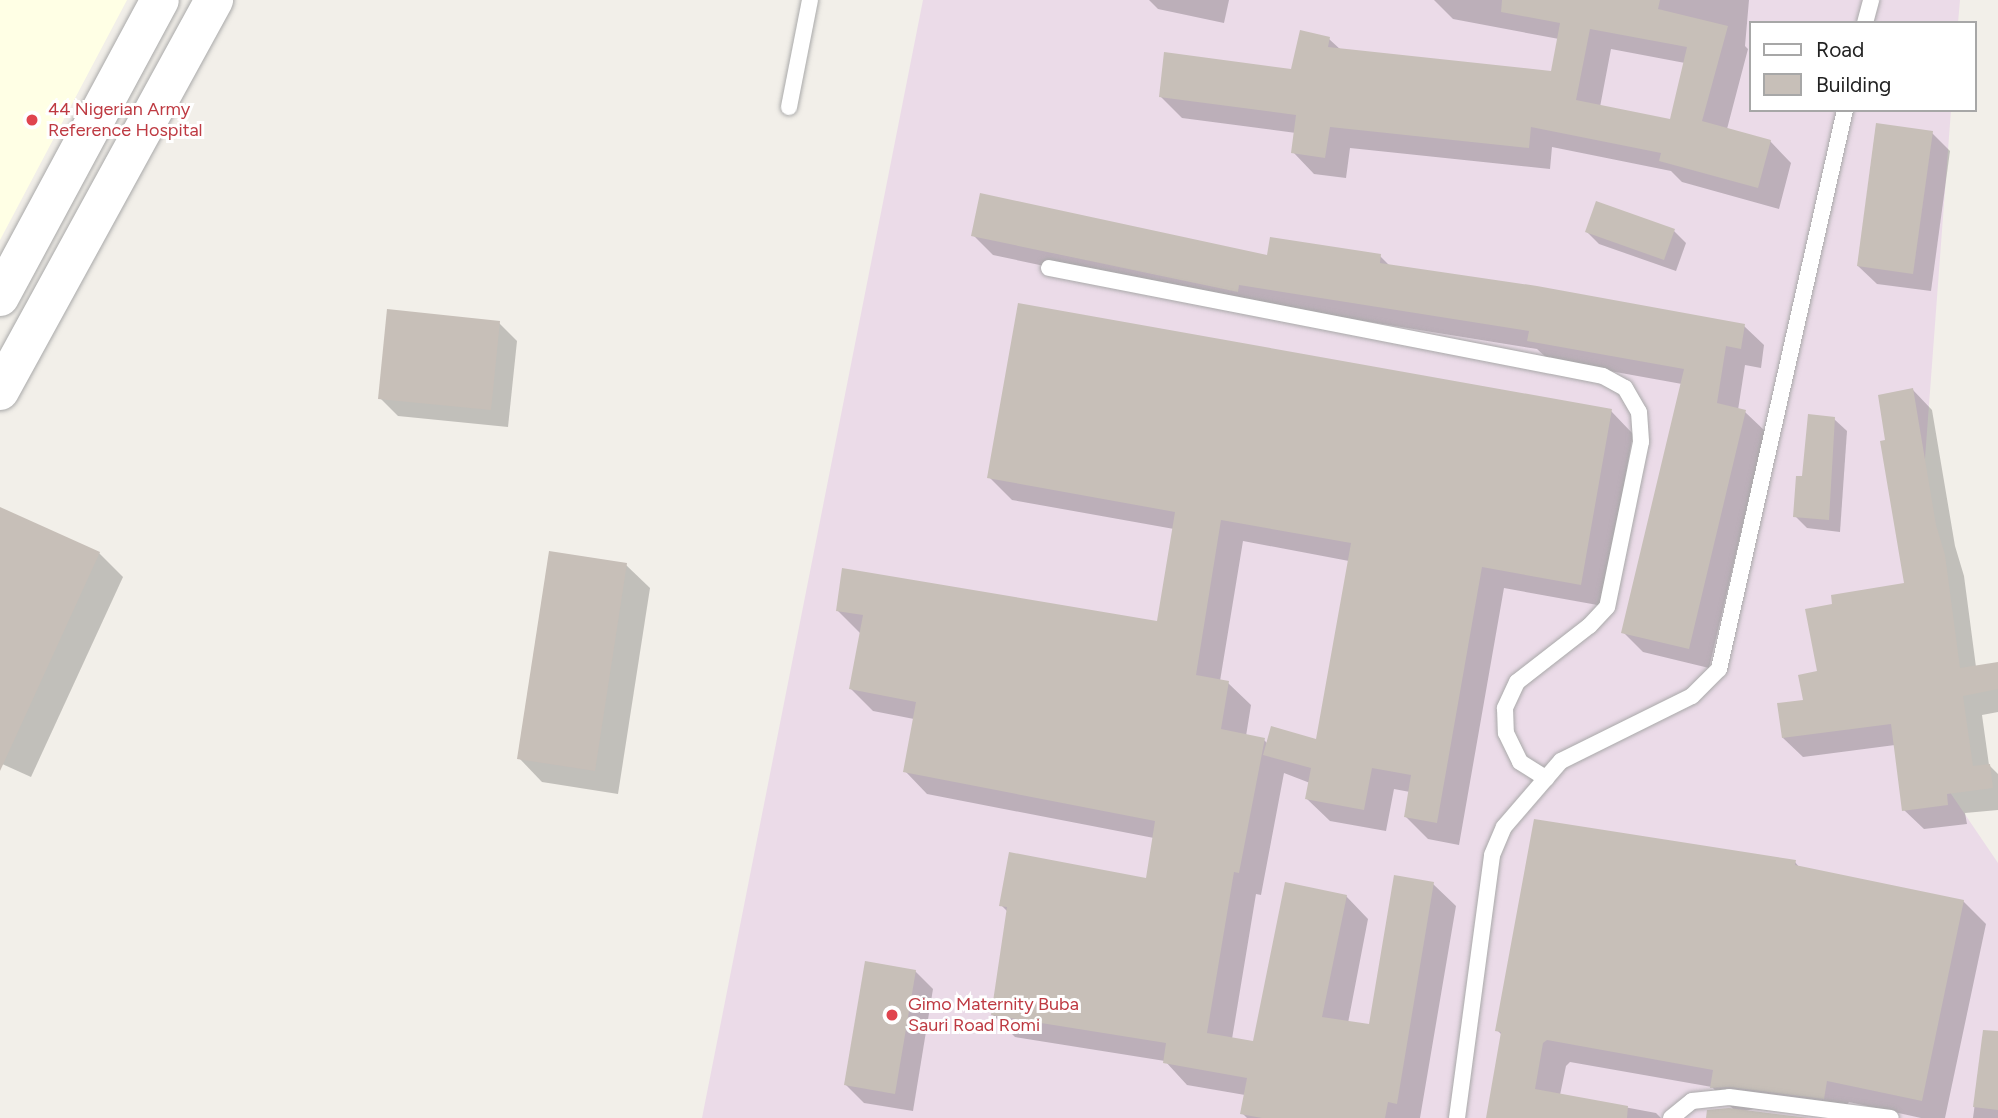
<!DOCTYPE html>
<html>
<head>
<meta charset="utf-8">
<style>
	body { margin:0 }
	#map { position:relative; width:1998px; height:1118px; overflow:hidden; background:#f2efe9; font-family:Figtree,sans-serif }
	div>[style] { position:absolute }
	[style*='--x'] { left:calc(var(--x)*1px); top:calc(var(--y)*1px); width:calc(var(--w)*1px); rotate:calc(var(--a)*1deg) }
	.industrial>* { inset:0; background:#ebdbe8 }
	.education>* { inset:0; background:#ffffe5 }
	.shadow>* { inset:0; background:#0003 }
	.building>* { inset:0; background:#c7bfb8 }
	.roads { filter:drop-shadow(0 0 2px #a9a9a9) drop-shadow(0 0 2px #a9a9a9) }
	.service>* { height:16px; margin:-8px; padding:0 8px; transform-origin:8px; border-radius:8px; background:#fff }
	.tertiary>* { height:38px; margin:-19px; padding:0 19px; transform-origin:19px; border-radius:19px; background:#fff }
	.dots>* { width:19px; height:19px; translate:-50% -50%; box-sizing:border-box; border:4px solid #fff; border-radius:50% }
	span { translate:-50% -50%; white-space:nowrap; text-align:center; line-height:1.15; -webkit-text-stroke:6px #fff; paint-order:stroke }
	.health-label { font-size:18px; color:#be3a42 }
	.left { translate:0 -50%; text-align:left }
	.legend { position:absolute; left:1749px; top:21px; width:228px; height:91px; box-sizing:border-box; background:#fff; border:2px solid #a7a7a7; margin:0; padding:9px 12px; list-style:none; font-size:21px; color:#222 }
	.legend li { display:flex; align-items:center; gap:14px; height:35px }
	.legend b { width:35px; border:2px solid #a7a7a7 }
</style>
</head>
<body>
<div id="map">
	<div class="industrial">
		<div style="clip-path:polygon(923px 0,1960px 0,1958px 23px,1751px 23px,1751px 110px,1951px 110px,1905px 726px,1998px 863px,1998px 1118px,702px 1118px)"></div>
	</div>
	<div class="education">
		<div style="clip-path:polygon(0 0,127px 0,0 240px)"></div>
	</div>
	<div class="shadow">
		<div style="clip-path:polygon(1149px 0,1229px 0,1224px 23px,1158px 9px)"></div>
		<div style="clip-path:polygon(evenodd,1434px 0,1749px 0,1745px 46px,1748px 49px,1727px 129px,1770px 141px,1791px 163px,1779px 209px,1682px 182px,1671px 171px,1552px 147px,1550px 169px,1350px 148px,1346px 178px,1314px 174px,1293px 152px,1296px 133px,1182px 118px,1161px 97px,1293px 71px,1329px 39px,1341px 50px,1552px 73px,1559px 39px,1453px 19px,1434px 0,1611px 49px,1685px 63px,1671px 121px,1600px 107px,1611px 49px)"></div>
		<div style="clip-path:polygon(1932px 133px,1950px 151px,1931px 291px,1877px 284px,1858px 266px)"></div>
		<div style="clip-path:polygon(1674px 231px,1686px 243px,1676px 271px,1599px 244px,1587px 232px)"></div>
		<div style="clip-path:polygon(973px 235px,1269px 257px,1380px 256px,1390px 266px,1744px 326px,1764px 345px,1761px 368px,1745px 365px,1738px 410px,1745px 412px,1765px 431px,1709px 668px,1643px 652px,1623px 632px,1682px 384px,1549px 360px,1537px 349px,1259px 304px,1257px 311px,993px 255px)"></div>
		<div style="clip-path:polygon(499px 323px,517px 341px,508px 427px,398px 416px,380px 398px)"></div>
		<div style="clip-path:polygon(1913px 390px,1932px 410px,1955px 546px,1964px 576px,1976px 667px,1998px 663px,1998px 712px,1982px 715px,1989px 765px,1998px 774px,1998px 810px,1965px 813px,1967px 824px,1924px 829px,1904px 810px,1895px 745px,1803px 757px,1783px 738px,1819px 673px,1906px 585px,1888px 441px)"></div>
		<div style="clip-path:polygon(evenodd,1611px 411px,1633px 434px,1603px 606px,1504px 588px,1459px 845px,1428px 839px,1406px 817px,1410px 792px,1394px 789px,1386px 831px,1330px 821px,1307px 799px,1310px 783px,1284px 773px,1261px 895px,1256px 894px,1232px 1039px,1254px 1044px,1346px 896px,1368px 919px,1348px 1023px,1371px 1026px,1433px 884px,1456px 906px,1420px 1118px,1247px 1118px,1242px 1113px,1245px 1095px,1187px 1085px,1165px 1061px,1015px 1037px,993px 1015px,1008px 912px,1001px 905px,1147px 880px,1154px 838px,927px 794px,905px 771px,914px 719px,873px 711px,851px 689px,861px 634px,837px 610px,1159px 623px,1174px 529px,1012px 500px,989px 477px,1611px 411px,1243px 541px,1349px 561px,1317px 741px,1268px 744px,1264px 740px,1246px 736px,1251px 705px,1228px 683px,1220px 681px,1243px 541px)"></div>
		<div style="clip-path:polygon(1834px 419px,1847px 431px,1840px 532px,1807px 528px,1795px 516px,1804px 478px)"></div>
		<div style="clip-path:polygon(0 509px,99px 553px,123px 577px,31px 777px,0 763px)"></div>
		<div style="clip-path:polygon(626px 565px,650px 588px,618px 794px,542px 782px,519px 758px)"></div>
		<div style="clip-path:polygon(1795px 862px,1800px 868px,1963px 901px,1986px 924px,1945px 1118px,1921px 1118px,1849px 1102px,1838px 1118px,1754px 1109px,1744px 1111px,1796px 1118px,1707px 1118px,1734px 1110px,1712px 1087px,1570px 1062px,1566px 1066px,1560px 1095px,1656px 1113px,1661px 1118px,1488px 1118px,1502px 1035px,1497px 1030px)"></div>
		<div style="clip-path:polygon(915px 971px,933px 989px,913px 1111px,864px 1103px,846px 1085px)"></div>
		<div style="clip-path:polygon(1981px 1057px,1998px 1059px,1998px 1118px,1973px 1118px)"></div>
	</div>
	<div class="building">
		<div style="clip-path:polygon(evenodd,1502px 0,1660px 0,1658px 9px,1728px 26px,1702px 121px,1771px 140px,1758px 188px,1659px 161px,1661px 153px,1531px 127px,1529px 148px,1330px 127px,1325px 158px,1291px 153px,1296px 115px,1159px 97px,1164px 52px,1291px 69px,1300px 30px,1330px 37px,1328px 47px,1551px 71px,1560px 23px,1501px 12px,1502px 0,1590px 29px,1687px 47px,1670px 119px,1576px 100px,1590px 29px)"></div>
		<div style="clip-path:polygon(1876px 123px,1933px 131px,1913px 274px,1857px 266px)"></div>
		<div style="clip-path:polygon(980px 193px,1267px 255px,1270px 237px,1381px 254px,1380px 263px,1537px 286px,1745px 324px,1741px 349px,1726px 346px,1717px 403px,1746px 410px,1689px 649px,1621px 633px,1684px 369px,1527px 341px,1529px 331px,1239px 285px,1238px 292px,971px 236px)"></div>
		<div style="clip-path:polygon(1596px 201px,1675px 229px,1664px 260px,1585px 232px)"></div>
		<div style="clip-path:polygon(1018px 303px,1612px 409px,1581px 585px,1482px 567px,1437px 823px,1404px 817px,1411px 775px,1372px 768px,1364px 810px,1305px 799px,1311px 768px,1263px 755px,1271px 726px,1316px 739px,1351px 543px,1221px 520px,1196px 675px,1229px 681px,1221px 729px,1265px 738px,1239px 873px,1234px 872px,1207px 1033px,1253px 1041px,1285px 882px,1347px 895px,1322px 1017px,1369px 1024px,1394px 875px,1434px 882px,1397px 1104px,1388px 1102px,1385px 1118px,1262px 1118px,1240px 1114px,1247px 1078px,1163px 1063px,1166px 1043px,991px 1015px,1007px 907px,999px 906px,1009px 852px,1146px 878px,1155px 821px,903px 772px,916px 702px,849px 689px,863px 615px,836px 611px,842px 568px,1157px 621px,1175px 512px,987px 478px)"></div>
		<div style="clip-path:polygon(387px 309px,500px 321px,491px 410px,378px 399px)"></div>
		<div style="clip-path:polygon(1913px 388px,1936px 525px,1945px 555px,1960px 668px,1998px 662px,1998px 689px,1963px 696px,1973px 766px,1990px 764px,1993px 788px,1947px 794px,1948px 805px,1902px 811px,1891px 724px,1782px 738px,1777px 703px,1803px 700px,1798px 675px,1817px 671px,1805px 609px,1832px 604px,1831px 595px,1904px 583px,1880px 441px,1885px 440px,1878px 395px)"></div>
		<div style="clip-path:polygon(1808px 414px,1835px 417px,1829px 520px,1793px 517px,1796px 476px,1802px 476px)"></div>
		<div style="clip-path:polygon(0 507px,100px 552px,0 771px)"></div>
		<div style="clip-path:polygon(549px 551px,627px 563px,595px 771px,517px 759px)"></div>
		<div style="clip-path:polygon(1534px 819px,1796px 860px,1795px 865px,1964px 900px,1922px 1101px,1827px 1081px,1824px 1099px,1730px 1087px,1710px 1088px,1713px 1070px,1547px 1040px,1543px 1043px,1535px 1089px,1628px 1106px,1627px 1118px,1486px 1118px,1501px 1032px,1495px 1031px)"></div>
		<div style="clip-path:polygon(865px 961px,916px 970px,895px 1094px,844px 1085px)"></div>
		<div style="clip-path:polygon(1983px 1030px,1998px 1031px,1998px 1110px,1973px 1107px)"></div>
		<div style="clip-path:polygon(1729px 1108px,1809px 1118px,1706px 1118px,1707px 1110px)"></div>
	</div>
	<div class="roads">
		<div class="service">
			<div style="--x:1865;--y:23;--w:24;--a:-75"></div>
			<div style="--x:789;--y:107;--w:109;--a:-78.9"></div>
			<div style="--x:1049;--y:268;--w:564;--a:11.03"></div>
			<div style="--x:1603;--y:376;--w:25;--a:29"></div>
			<div style="--x:1625;--y:388;--w:28;--a:60"></div>
			<div style="--x:1639;--y:412;--w:30;--a:86"></div>
			<div style="--x:1641;--y:442;--w:168;--a:101.6"></div>
			<div style="--x:1607;--y:607;--w:26;--a:133"></div>
			<div style="--x:1589;--y:626;--w:91;--a:142.1"></div>
			<div style="--x:1517;--y:682;--w:29;--a:115"></div>
			<div style="--x:1505;--y:708;--w:25;--a:88"></div>
			<div style="--x:1506;--y:733;--w:32;--a:64"></div>
			<div style="--x:1520;--y:762;--w:31;--a:32"></div>
			<div style="--x:1457;--y:1118;--w:265;--a:-82.4"></div>
			<div style="--x:1492;--y:855;--w:30;--a:-67"></div>
			<div style="--x:1504;--y:827;--w:87;--a:-49.2"></div>
			<div style="--x:1561;--y:761;--w:146;--a:-26.4"></div>
			<div style="--x:1692;--y:696;--w:38;--a:-45"></div>
			<div style="--x:1719;--y:669;--w:573;--a:-77.3"></div>
			<div style="--x:1671;--y:1118;--w:27;--a:-39"></div>
			<div style="--x:1692;--y:1101;--w:37;--a:-6"></div>
			<div style="--x:1729;--y:1097;--w:163;--a:7.4"></div>
		</div>
		<div class="tertiary">
			<div style="--x:0;--y:297;--w:337;--a:-61.7"></div>
			<div style="--x:0;--y:391;--w:446;--a:-61.3"></div>
		</div>
	</div>
	<div class="dots">
		<div style="left:32px;top:120px;background:#e0444e"></div>
		<div style="left:892px;top:1015px;background:#e0444e"></div>
	</div>
	<div class="health-label">
		<span class="left" style="left:48px;top:120px">44 Nigerian Army<br>Reference Hospital</span>
		<span class="left" style="left:908px;top:1015px">Gimo Maternity Buba<br>Sauri Road Romi</span>
	</div>
	<ul class="legend">
	<li><b style="height:9px;background:#fff"></b>Road</li>
	<li><b style="height:19px;background:#c7bfb8"></b>Building</li>
	</ul>
</div>
</body>
</html>
